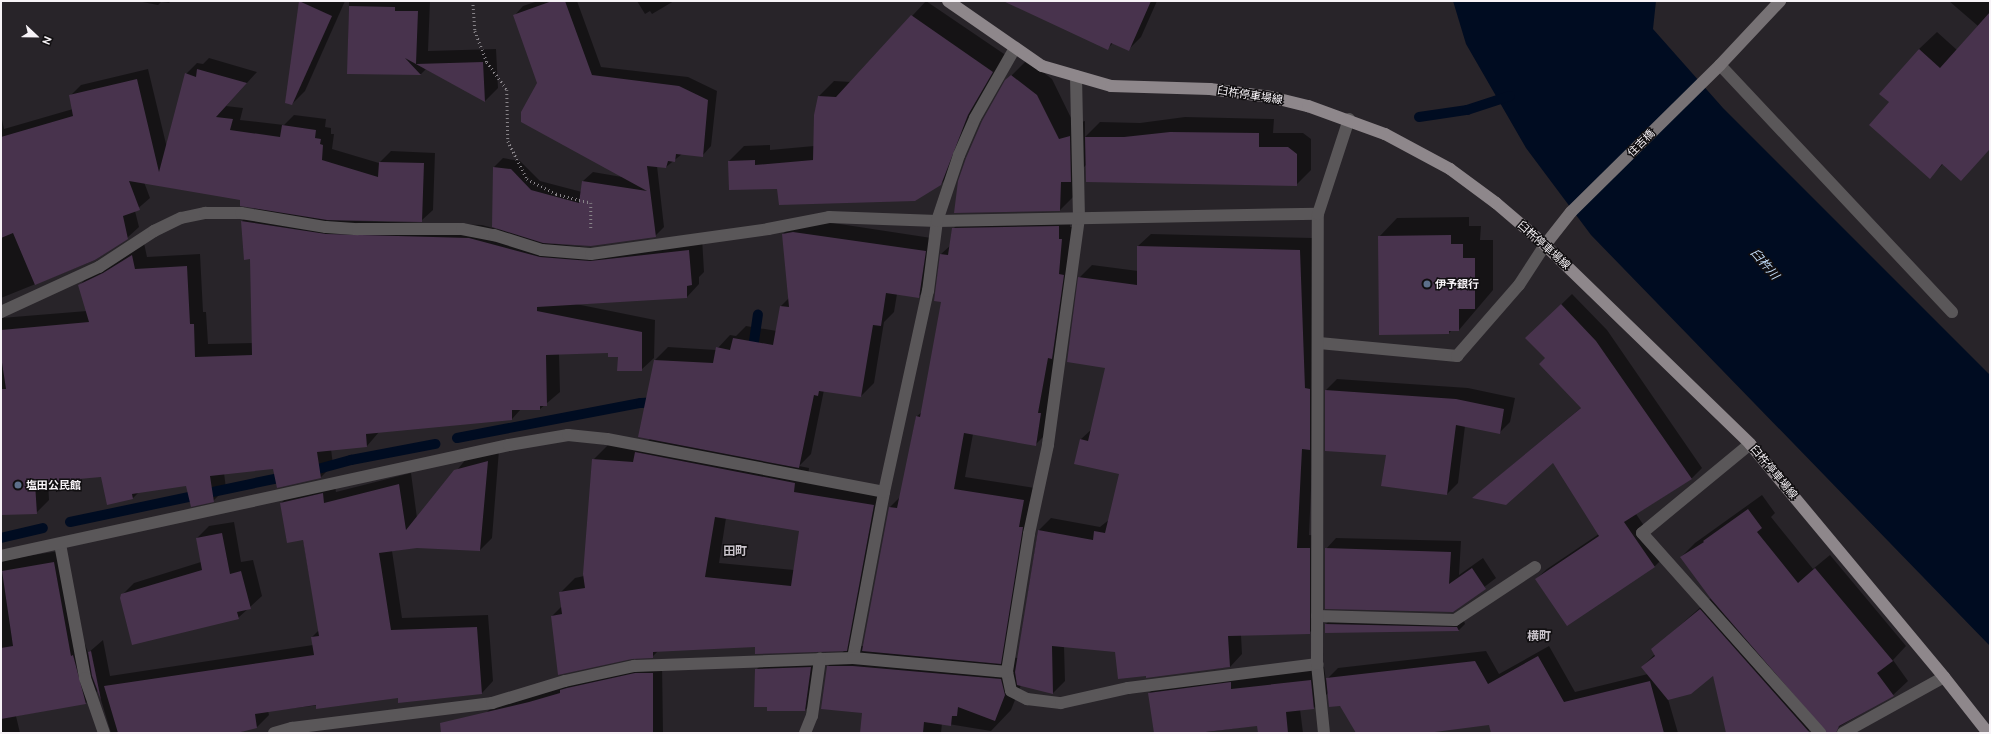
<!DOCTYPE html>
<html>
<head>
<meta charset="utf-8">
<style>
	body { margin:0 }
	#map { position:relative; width:1991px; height:734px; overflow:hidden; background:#282429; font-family:Ubuntu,"Noto Sans JP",sans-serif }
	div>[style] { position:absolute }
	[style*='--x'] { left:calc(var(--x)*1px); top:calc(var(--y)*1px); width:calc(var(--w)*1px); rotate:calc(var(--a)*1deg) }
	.water>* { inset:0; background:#000c21 }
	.shadow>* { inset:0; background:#0007 }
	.stream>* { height:10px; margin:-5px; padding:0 5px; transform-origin:5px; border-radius:5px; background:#000c21 }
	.building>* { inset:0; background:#48334d }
	.path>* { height:2.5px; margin-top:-1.25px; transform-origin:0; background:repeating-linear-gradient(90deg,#878388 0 1px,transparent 0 4px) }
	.street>* { height:12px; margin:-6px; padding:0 6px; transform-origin:6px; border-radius:6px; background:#5a5759 }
	.secondary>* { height:12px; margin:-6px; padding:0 6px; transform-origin:6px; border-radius:6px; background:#777275 }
	.primary>* { height:12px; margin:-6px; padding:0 6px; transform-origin:6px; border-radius:6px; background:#8e878b }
	.dots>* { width:11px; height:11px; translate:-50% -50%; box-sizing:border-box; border:2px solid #100e10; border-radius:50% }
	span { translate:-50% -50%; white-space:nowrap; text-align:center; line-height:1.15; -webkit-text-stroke:3px #100e10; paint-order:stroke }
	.street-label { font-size:11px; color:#f7f3f7 }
	.poi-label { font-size:11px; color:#f7f3f7; font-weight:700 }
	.left { translate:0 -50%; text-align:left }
	.water-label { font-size:12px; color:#c1dcf9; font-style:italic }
	.neighbourhood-label { font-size:12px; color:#c8c2c9; font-weight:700 }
	.frame { position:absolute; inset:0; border:2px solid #f7f3f7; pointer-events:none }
	.north { position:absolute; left:16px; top:16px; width:40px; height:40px; -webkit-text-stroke:3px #100e10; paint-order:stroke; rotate:112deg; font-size:11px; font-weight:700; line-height:16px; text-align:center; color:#f7f3f7 }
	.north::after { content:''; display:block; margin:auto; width:14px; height:18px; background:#f7f3f7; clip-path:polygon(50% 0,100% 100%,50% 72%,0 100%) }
</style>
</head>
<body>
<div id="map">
	<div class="water">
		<div style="clip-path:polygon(1453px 1px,1656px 1px,1653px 29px,1723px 108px,1990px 375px,1990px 646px,1591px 235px,1526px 148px,1466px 44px)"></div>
	</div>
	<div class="shadow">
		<div style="clip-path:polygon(137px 1px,171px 1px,169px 3px,161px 2px,158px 5px)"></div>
		<div style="clip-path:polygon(300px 1px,345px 1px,305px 91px,292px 104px,286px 102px)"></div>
		<div style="clip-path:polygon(349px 1px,430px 1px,428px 51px,496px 49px,498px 88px,485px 101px,426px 69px,421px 74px,348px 73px)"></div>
		<div style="clip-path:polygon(538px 1px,577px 1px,601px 67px,688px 77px,717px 91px,711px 146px,702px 156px,682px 154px,666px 167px,657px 166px,664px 227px,655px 236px,546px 243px,604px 249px,702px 237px,704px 272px,699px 277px,699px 284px,687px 297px,576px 304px,655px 320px,654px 358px,641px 370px,609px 352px,559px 354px,560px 392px,540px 409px,521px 409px,512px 419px,379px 432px,367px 446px,331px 449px,333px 465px,320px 478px,274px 468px,224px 473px,226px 488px,213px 501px,187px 485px,139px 492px,133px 498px,102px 476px,48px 480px,49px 500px,36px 513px,1px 514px,1px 318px,87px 311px,80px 285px,92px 272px,144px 243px,147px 257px,200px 254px,203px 312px,206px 312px,208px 344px,253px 343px,251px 258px,245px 258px,242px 221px,256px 207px,241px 199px,144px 182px,150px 198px,135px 211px,139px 227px,127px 238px,95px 260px,1px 298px,1px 115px,4px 129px,73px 109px,70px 96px,81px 85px,148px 69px,167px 148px,186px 74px,197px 63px,203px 64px,209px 58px,257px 72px,226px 106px,243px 108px,240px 120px,284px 125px,294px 115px,326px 119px,325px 127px,331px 128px,331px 134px,334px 134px,332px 149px,379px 163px,391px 151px,435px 153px,433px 210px,422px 220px,325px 220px,482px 225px,500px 230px,493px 226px,494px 167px,503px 158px,520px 161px,540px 181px,582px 192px,583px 181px,593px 172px,622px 177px,539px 83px,514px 16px,523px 6px)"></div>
		<div style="clip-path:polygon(637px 1px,674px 1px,652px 14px,650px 11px,645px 14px)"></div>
		<div style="clip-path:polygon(926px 1px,1007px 56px,956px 168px,941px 184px,730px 189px,729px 161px,744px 146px,770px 145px,770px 150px,814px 146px,819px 96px,834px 81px,851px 82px)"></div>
		<div style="clip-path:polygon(1068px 1px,1157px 1px,1141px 37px,1128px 50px,1113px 43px,1107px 49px)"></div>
		<div style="clip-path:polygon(1949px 1px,1990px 1px,1990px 149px,1961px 179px,1943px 164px,1930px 177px,1891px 102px,1919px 49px,1937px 32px,1957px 50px,1978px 26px)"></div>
		<div style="clip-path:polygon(1027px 60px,1052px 79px,1074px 124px,1085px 121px,1085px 137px,1100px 122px,1140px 123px,1185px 117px,1274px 119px,1273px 133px,1303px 133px,1311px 139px,1311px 170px,1296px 185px,1086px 165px,1076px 175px,1075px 195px,1060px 210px,1006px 81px)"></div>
		<div style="clip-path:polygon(evenodd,1071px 215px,1070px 227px,1074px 227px,1047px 433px,1035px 445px,973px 434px,965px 477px,1035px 488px,1006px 657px,1018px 658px,1038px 531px,1051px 518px,1100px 527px,1110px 519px,1120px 474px,1080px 440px,1093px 428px,1107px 367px,1079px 278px,1092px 265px,1138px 271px,1138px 246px,1151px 234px,1313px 238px,1313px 445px,1309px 535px,1322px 536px,1322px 620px,1309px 633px,1241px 635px,1242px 654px,1230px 667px,1147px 675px,1115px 651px,1064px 646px,1065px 681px,1053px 693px,1021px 685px,1011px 710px,991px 731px,942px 723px,941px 733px,861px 733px,863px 713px,827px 667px,845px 650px,756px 646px,659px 650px,652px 657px,552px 616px,562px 606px,561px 592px,575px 578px,584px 576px,593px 460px,608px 445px,641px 448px,650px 439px,655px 360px,668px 347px,716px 350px,730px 335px,736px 336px,746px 326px,777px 331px,781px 306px,789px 298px,783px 234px,796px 221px,807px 219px,938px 239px,931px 284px,918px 297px,897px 294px,894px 312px,884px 322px,874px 383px,861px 396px,824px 390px,811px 454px,799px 466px,809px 468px,808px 478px,888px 490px,850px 646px,864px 646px,890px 507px,901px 496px,916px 417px,923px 411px,942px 301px,935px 300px,941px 254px,951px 245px,953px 229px,965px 217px,1071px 215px,726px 518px,800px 530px,794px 570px,719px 563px,726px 518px)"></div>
		<div style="clip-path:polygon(1469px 217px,1469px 226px,1481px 226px,1480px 240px,1493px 240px,1493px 290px,1459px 330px,1452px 330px,1449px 333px,1379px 237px,1397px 218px)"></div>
		<div style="clip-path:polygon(1572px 294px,1607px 330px,1702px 468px,1691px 479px,1636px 514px,1665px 556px,1654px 567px,1536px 579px,1547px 569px,1599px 534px,1553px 461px,1474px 497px,1582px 407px,1546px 358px,1527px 338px)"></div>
		<div style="clip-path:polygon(1337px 379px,1468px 388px,1515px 398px,1510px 422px,1499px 433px,1465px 426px,1458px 483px,1447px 494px,1387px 455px,1326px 390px)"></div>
		<div style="clip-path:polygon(499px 450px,492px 538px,480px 550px,417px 547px,392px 551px,402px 618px,488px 615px,493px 681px,482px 693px,399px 696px,268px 711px,269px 715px,257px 727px,242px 731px,243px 733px,111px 733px,98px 690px,86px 703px,16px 716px,20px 733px,1px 733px,1px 560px,66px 550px,83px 644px,85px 644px,88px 653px,103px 640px,110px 676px,313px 645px,312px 637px,319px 630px,303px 539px,281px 503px,293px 491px,334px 482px,336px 492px,411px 473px,417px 518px,467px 458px)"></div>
		<div style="clip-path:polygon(1762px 495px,1775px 513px,1771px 517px,1813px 569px,1830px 555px,1906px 646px,1893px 660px,1908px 681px,1893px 695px,1837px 728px,1819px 720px,1808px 731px,1801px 733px,1727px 733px,1713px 674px,1668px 699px,1678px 733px,1492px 733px,1490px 724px,1419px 733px,1357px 733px,1340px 705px,1328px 693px,1314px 708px,1300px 709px,1303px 733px,1259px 733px,1258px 725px,1199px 733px,1155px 733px,1149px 693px,1163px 680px,1244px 676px,1324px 667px,1326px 680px,1338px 668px,1486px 651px,1499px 674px,1549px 646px,1575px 692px,1648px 674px,1642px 667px,1655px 654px,1652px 650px,1711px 598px,1681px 557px,1695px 543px)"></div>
		<div style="clip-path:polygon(234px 522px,241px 562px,253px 560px,262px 596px,238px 618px,122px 595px,134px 583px,201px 562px,197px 538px,209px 526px)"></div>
		<div style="clip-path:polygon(1336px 538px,1461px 541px,1459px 575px,1483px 558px,1496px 578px,1453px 611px,1326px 549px)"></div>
		<div style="clip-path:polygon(1332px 618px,1464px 621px,1465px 624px,1459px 630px,1326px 632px,1326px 624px)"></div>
		<div style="clip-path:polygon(824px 655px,818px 697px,805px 710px,756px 670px,769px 657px)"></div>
		<div style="clip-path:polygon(662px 663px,663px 733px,488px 733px,486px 713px,496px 703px)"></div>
	</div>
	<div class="stream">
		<div style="--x:1419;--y:117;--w:49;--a:-8.3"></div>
		<div style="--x:1467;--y:110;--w:45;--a:-18"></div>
		<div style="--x:752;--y:355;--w:41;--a:-81.7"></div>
		<div style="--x:457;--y:438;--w:187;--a:-10.8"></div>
		<div style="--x:641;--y:403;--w:17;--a:-3"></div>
		<div style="--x:307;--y:472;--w:46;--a:-15.3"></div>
		<div style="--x:351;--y:460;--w:86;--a:-10.8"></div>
		<div style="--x:70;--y:522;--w:218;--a:-11.9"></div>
		<div style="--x:1;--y:538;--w:43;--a:-13.4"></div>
	</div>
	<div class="building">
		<div style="clip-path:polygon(299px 1px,332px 16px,292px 105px,285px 103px)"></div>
		<div style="clip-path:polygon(552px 1px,565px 1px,592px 75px,679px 86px,708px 100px,703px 157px,676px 154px,675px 162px,668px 161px,666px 168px,647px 166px,656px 237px,591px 246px,543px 243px,492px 227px,493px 167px,511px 169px,531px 190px,579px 203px,582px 181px,647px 191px,521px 122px,521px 112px,537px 83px,513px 15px)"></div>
		<div style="clip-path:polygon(1003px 1px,1151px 1px,1129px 51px,1111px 43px,1108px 50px)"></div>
		<div style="clip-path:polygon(349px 6px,395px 7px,395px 11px,418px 11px,416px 64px,483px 62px,485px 102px,405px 58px,421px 75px,347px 74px)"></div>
		<div style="clip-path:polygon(1990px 12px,1990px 149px,1961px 181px,1942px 164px,1930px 179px,1869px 125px,1889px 102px,1879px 94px,1919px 49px,1940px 68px)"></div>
		<div style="clip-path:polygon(911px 15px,993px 72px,968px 115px,941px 185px,915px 201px,779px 205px,777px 189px,729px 190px,728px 161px,755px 160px,755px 165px,813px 160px,814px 115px,818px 96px,836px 97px)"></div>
		<div style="clip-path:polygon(197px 69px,247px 83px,216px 117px,233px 119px,230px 130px,280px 137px,282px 125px,316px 130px,315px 138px,321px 139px,320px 144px,323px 145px,322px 160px,378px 177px,379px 162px,424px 163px,422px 222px,327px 220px,240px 206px,240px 200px,129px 181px,140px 210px,123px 216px,128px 239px,95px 260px,35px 285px,13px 233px,1px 238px,1px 137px,73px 116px,69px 95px,137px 79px,159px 172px,185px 73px,196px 77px)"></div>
		<div style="clip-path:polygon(1011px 75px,1037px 95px,1059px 139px,1070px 136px,1071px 182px,1061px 182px,1060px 211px,954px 213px,958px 181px,966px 158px,982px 121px,1005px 80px)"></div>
		<div style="clip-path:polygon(1170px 132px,1259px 133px,1259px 147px,1288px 147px,1297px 154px,1297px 186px,1086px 182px,1085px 137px,1124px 137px)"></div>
		<div style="clip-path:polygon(241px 221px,326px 234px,469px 238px,540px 257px,590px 261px,689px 250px,692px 285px,687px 286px,687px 298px,537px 307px,537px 311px,642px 332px,642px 371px,617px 371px,618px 357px,608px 357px,608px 353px,546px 355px,547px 406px,540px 406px,540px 410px,512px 410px,512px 420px,366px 434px,367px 447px,317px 452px,321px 478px,277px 488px,273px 469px,210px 476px,214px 502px,191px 507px,186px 486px,132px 494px,133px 499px,107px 505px,101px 477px,35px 483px,37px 514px,1px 515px,1px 389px,6px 389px,1px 356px,1px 330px,89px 322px,78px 285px,103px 273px,132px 255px,135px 269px,187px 266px,190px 324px,194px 324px,195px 357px,252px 355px,250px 259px,244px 260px)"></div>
		<div style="clip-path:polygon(1059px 226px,1059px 239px,1062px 239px,1059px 274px,1064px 275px,1052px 359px,1048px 358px,1038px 413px,1041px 413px,1036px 446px,964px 433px,954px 489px,1024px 500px,1019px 527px,1023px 527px,1001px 664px,862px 651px,889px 507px,897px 508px,916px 416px,920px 417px,941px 302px,934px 301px,940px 254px,948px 255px,952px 228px)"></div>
		<div style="clip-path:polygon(793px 232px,926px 251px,919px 298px,886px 293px,881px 326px,873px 325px,861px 397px,819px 391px,818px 396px,814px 395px,799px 468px,638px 437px,654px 360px,713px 363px,716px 347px,730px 350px,733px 338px,773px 345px,780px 306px,789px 307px,782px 234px)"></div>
		<div style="clip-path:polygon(1451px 235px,1451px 244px,1463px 244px,1463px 258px,1475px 258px,1475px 309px,1459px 309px,1459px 331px,1449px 331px,1449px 334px,1379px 335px,1378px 236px)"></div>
		<div style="clip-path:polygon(1137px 246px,1300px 250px,1305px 388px,1310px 389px,1310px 450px,1302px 449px,1297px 548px,1310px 548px,1310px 634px,1228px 636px,1230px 667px,1146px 678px,1146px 676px,1118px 679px,1115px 652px,1052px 646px,1053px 694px,1017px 685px,1015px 672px,1038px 530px,1093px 540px,1094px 531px,1105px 533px,1119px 474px,1074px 464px,1080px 439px,1088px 441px,1105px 368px,1067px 362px,1078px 277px,1137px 285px)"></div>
		<div style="clip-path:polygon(1561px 304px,1596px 341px,1692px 479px,1624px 522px,1655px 567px,1567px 626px,1535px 579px,1599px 536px,1553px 463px,1506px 505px,1472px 498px,1581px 408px,1539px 364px,1545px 358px,1525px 338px)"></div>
		<div style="clip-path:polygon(1325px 390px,1456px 399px,1504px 409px,1500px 434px,1456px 425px,1447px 495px,1381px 486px,1386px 455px,1325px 451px)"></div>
		<div style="clip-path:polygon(evenodd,635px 452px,795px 483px,794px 492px,874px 505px,847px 651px,755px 654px,755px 647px,653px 652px,653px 658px,632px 659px,558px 675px,551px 616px,562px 614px,559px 592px,585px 588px,583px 574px,592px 459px,633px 462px,635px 452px,715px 517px,799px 531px,791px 586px,705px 577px,715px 517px)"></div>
		<div style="clip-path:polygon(488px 461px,480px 551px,417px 548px,379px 553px,391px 630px,477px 627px,482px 694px,398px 703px,398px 698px,316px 709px,316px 705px,255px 714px,257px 728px,237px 733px,118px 733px,104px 686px,314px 655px,311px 637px,319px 636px,303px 540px,287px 543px,280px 503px,323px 493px,324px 503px,399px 484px,406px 530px,454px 470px)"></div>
		<div style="clip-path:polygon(1748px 509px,1762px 528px,1757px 532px,1798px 583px,1815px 568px,1893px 661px,1877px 673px,1894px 696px,1839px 726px,1836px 733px,1827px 733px,1711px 599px,1680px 557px,1704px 542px,1703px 541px)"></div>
		<div style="clip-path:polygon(222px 533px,230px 574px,241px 571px,251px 609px,237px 612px,239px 619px,132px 645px,120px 598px,121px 594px,202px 570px,196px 538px)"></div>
		<div style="clip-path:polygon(1325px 548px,1451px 552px,1449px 584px,1472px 568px,1486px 589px,1453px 612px,1325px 609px)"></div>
		<div style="clip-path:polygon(54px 562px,71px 656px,73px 655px,86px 704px,1px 719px,1px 648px,13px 646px,2px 571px)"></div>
		<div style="clip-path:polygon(1700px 609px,1810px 733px,1726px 733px,1713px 676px,1691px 694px,1668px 700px,1641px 667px,1655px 656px,1651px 649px)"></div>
		<div style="clip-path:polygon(1325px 624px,1457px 627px,1459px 631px,1325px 633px)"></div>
		<div style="clip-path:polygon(91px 651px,101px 700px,92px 676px,88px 652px)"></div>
		<div style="clip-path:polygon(1538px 656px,1564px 702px,1650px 681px,1664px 733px,1491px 733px,1489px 725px,1427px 733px,1356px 733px,1340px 706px,1329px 707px,1326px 678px,1475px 661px,1488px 684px)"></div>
		<div style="clip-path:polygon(827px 666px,853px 666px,1001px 679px,1005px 695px,995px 721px,958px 707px,957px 716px,952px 716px,951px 726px,924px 722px,923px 733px,860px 733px,862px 713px,821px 709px)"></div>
		<div style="clip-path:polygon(811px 667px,805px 711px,767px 711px,767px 707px,754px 707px,755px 669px)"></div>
		<div style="clip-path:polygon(635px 673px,653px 673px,653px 733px,441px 733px,440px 723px,529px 702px,560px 693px,560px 690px,567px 688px)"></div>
		<div style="clip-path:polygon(1311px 680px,1314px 709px,1286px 712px,1288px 733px,1258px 733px,1257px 726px,1197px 733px,1154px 733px,1148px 693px,1231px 682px,1231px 689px)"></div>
	</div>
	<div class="path">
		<div style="--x:473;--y:1;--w:30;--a:86"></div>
		<div style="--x:475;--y:31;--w:33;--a:69"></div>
		<div style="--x:487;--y:62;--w:34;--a:54"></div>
		<div style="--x:507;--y:90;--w:51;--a:88.9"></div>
		<div style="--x:508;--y:141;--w:42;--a:63.4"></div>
		<div style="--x:527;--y:179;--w:33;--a:27"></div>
		<div style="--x:556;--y:194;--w:36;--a:14"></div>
		<div style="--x:591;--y:203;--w:27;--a:90"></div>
	</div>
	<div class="street">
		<div style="--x:1720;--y:65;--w:339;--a:46.8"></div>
		<div style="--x:1076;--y:76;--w:142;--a:88.8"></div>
		<div style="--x:1079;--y:218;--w:229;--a:97.8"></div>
		<div style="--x:1048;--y:445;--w:91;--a:102.1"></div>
		<div style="--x:1029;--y:534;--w:140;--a:99.1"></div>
		<div style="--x:1007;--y:672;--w:19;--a:78"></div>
		<div style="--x:1011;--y:691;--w:18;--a:27"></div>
		<div style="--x:1027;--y:699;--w:34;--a:7"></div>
		<div style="--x:1061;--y:703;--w:69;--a:-12.6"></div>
		<div style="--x:1128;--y:688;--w:191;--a:-7.2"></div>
		<div style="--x:1;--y:312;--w:108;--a:-24.7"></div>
		<div style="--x:99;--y:267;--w:66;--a:-33.2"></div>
		<div style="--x:154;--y:231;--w:30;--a:-26"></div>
		<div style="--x:181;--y:218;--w:25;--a:-12"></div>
		<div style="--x:205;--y:213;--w:36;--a:0"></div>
		<div style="--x:241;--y:213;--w:86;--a:9.4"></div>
		<div style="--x:326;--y:227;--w:32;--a:4"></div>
		<div style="--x:358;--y:229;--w:104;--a:0"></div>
		<div style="--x:462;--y:229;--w:33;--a:11"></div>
		<div style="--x:494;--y:235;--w:50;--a:17.4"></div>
		<div style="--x:542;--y:250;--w:49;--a:4.7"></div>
		<div style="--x:591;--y:254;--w:179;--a:-8"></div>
		<div style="--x:768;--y:229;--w:62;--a:-11.1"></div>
		<div style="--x:829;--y:217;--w:108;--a:2.1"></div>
		<div style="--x:937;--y:221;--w:381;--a:-1.1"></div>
		<div style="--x:1319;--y:343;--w:139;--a:5.4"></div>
		<div style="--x:1457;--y:356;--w:94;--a:-48.9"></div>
		<div style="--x:1519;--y:285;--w:48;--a:-57"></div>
		<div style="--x:1750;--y:444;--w:140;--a:140.5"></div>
		<div style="--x:1642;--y:533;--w:268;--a:48.3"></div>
		<div style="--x:60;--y:544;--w:136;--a:79.4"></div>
		<div style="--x:85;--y:678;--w:58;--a:70.9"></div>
		<div style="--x:1;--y:556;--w:520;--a:-12.33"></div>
		<div style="--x:509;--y:445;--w:60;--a:-9.6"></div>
		<div style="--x:568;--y:435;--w:39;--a:6"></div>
		<div style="--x:607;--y:439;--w:282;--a:10.8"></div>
		<div style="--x:1317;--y:616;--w:138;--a:1.7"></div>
		<div style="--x:1455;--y:620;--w:96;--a:-33.5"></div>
		<div style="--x:853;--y:658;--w:169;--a:-79.4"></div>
		<div style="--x:884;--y:492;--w:206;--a:-77.7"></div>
		<div style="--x:928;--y:291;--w:71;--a:-82.7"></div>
		<div style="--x:937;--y:221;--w:70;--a:-71.6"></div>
		<div style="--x:959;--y:155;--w:40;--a:-66.6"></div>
		<div style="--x:975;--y:118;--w:81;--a:-60.3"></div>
		<div style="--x:274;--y:733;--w:19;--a:-16"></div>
		<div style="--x:292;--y:728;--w:202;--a:-7.1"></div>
		<div style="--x:492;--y:703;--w:76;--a:-16.8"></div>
		<div style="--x:565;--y:681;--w:71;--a:-12.3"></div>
		<div style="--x:634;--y:666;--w:219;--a:-2.1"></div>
		<div style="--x:853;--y:658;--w:155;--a:5.2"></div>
		<div style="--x:805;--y:733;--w:18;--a:-68"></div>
		<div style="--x:812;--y:716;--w:58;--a:-82"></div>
		<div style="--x:1324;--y:733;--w:69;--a:-95.8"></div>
		<div style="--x:1317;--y:664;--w:450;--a:-89.9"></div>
		<div style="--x:1318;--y:214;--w:100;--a:-71.9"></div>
		<div style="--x:1843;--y:733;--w:115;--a:-29"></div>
	</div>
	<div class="secondary">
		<div style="--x:1545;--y:245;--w:42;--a:-51.8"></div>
		<div style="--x:1571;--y:212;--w:209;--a:-44.6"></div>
		<div style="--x:1720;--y:65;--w:88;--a:-46.8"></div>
	</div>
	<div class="primary">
		<div style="--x:948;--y:1;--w:114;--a:34.7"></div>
		<div style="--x:1042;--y:66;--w:72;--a:16.2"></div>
		<div style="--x:1111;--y:86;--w:99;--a:1.7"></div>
		<div style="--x:1210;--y:89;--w:62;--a:7.5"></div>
		<div style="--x:1271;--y:97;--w:38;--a:14"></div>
		<div style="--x:1308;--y:106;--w:82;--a:20"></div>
		<div style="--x:1385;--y:134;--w:74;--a:28.3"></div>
		<div style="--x:1450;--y:169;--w:57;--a:36.5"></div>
		<div style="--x:1496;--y:203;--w:65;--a:40.6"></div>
		<div style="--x:1545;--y:245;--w:286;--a:44.1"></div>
		<div style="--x:1750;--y:444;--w:303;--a:50.2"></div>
		<div style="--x:1944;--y:677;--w:71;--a:51.8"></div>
	</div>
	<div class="dots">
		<div style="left:1427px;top:284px;background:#5c6f8a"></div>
		<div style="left:18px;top:485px;background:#5c6f8a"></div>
	</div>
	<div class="street-label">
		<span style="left:1250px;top:95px;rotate:9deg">臼杵停車場線</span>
		<span style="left:1641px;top:143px;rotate:-45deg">住吉橋</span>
		<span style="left:1544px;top:245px;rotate:42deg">臼杵停車場線</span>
		<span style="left:1774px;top:472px;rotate:50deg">臼杵停車場線</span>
	</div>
	<div class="poi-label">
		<span class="left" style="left:1435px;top:284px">伊予銀行</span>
		<span class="left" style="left:26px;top:485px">塩田公民館</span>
	</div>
	<div class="water-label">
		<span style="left:1765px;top:264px;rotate:49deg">臼杵川</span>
	</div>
	<div class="neighbourhood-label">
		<span style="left:735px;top:551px">田町</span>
		<span style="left:1539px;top:636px">横町</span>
	</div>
	<div class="frame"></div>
	<div class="north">N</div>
</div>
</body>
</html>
